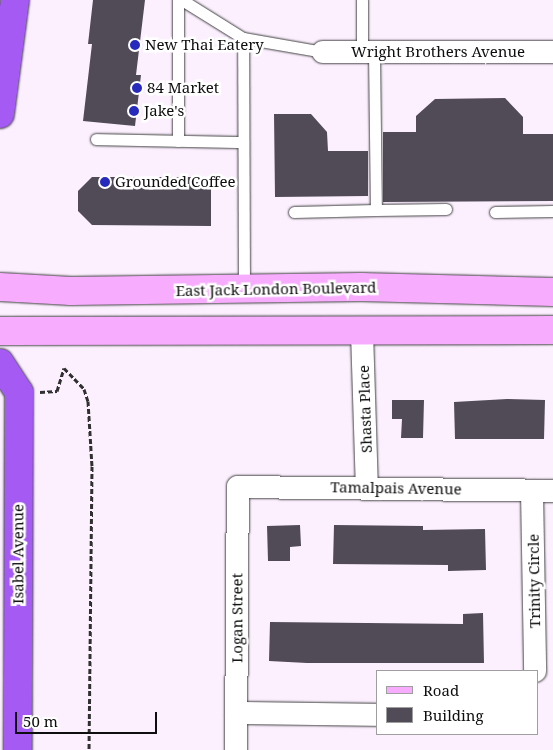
<!DOCTYPE html>
<html>
<head>
<meta charset="utf-8">
<style>
	body { margin:0 }
	#map { position:relative; width:553px; height:750px; overflow:hidden; background:#fcf0ff; font-family:"Noto Serif",serif }
	div>[style] { position:absolute }
	[style*='--x'] { left:calc(var(--x)*1px); top:calc(var(--y)*1px); width:calc(var(--w)*1px); rotate:calc(var(--a)*1deg) }
	.building>* { inset:0; background:#504b57 }
	.path>* { height:3px; margin-top:-1.5px; transform-origin:0; background:repeating-linear-gradient(90deg,#303030 0 5px,transparent 0 7.5px) }
	.roads { filter:drop-shadow(0 0 1px #414141) drop-shadow(0 0 1px #414141) }
	.lane>* { height:11px; margin:-5.5px; padding:0 5.5px; transform-origin:5.5px; border-radius:5.5px; background:#fff }
	.street>* { height:22px; margin:-11px; padding:0 11px; transform-origin:11px; border-radius:11px; background:#fff }
	.secondary>* { height:28px; margin:-14px; padding:0 14px; transform-origin:14px; border-radius:14px; background:#f7acfe }
	.highway>* { height:28px; margin:-14px; padding:0 14px; transform-origin:14px; border-radius:14px; background:#a45af3 }
	.dots>* { width:14px; height:14px; translate:-50% -50%; box-sizing:border-box; border:2px solid #fff; border-radius:50% }
	span { translate:-50% -50%; white-space:nowrap; text-align:center; line-height:1.15; -webkit-text-stroke:5px #fff; paint-order:stroke }
	.poi-label { font-size:15px; color:#0e0e0e }
	.left { translate:0 -50%; text-align:left }
	.street-label { font-size:15px; color:#0e0e0e }
	.legend { position:absolute; left:376px; top:670px; width:162px; height:65px; box-sizing:border-box; background:#fff; border:1px solid #9f9f9f; margin:0; padding:6px 9px; list-style:none; font-size:15px; color:#0e0e0e }
	.legend li { display:flex; align-items:center; gap:10px; height:25px }
	.legend b { width:25px; border:1px solid #9f9f9f }
	.scale { position:absolute; left:15px; top:712px; width:142px; height:22px; box-sizing:border-box; border:2px solid #0e0e0e; border-top:0; padding-left:6px; font-size:15px; line-height:18px; white-space:nowrap; color:#0e0e0e; -webkit-text-stroke:4px #fff; paint-order:stroke }
</style>
</head>
<body>
<div id="map">
	<div class="building">
		<div style="clip-path:polygon(93px 0,145px 0,136px 75px,141px 75px,135px 126px,83px 121px,92px 44px,88px 44px)"></div>
		<div style="clip-path:polygon(505px 98px,523px 117px,523px 134px,553px 134px,553px 201px,383px 202px,383px 132px,416px 132px,416px 116px,435px 99px)"></div>
		<div style="clip-path:polygon(274px 114px,311px 114px,327px 132px,328px 151px,368px 151px,368px 196px,275px 197px)"></div>
		<div style="clip-path:polygon(92px 177px,211px 177px,211px 226px,92px 225px,78px 211px,78px 191px)"></div>
		<div style="clip-path:polygon(507px 399px,545px 400px,544px 439px,455px 439px,454px 402px)"></div>
		<div style="clip-path:polygon(392px 400px,424px 400px,423px 438px,401px 438px,402px 419px,392px 419px)"></div>
		<div style="clip-path:polygon(300px 525px,301px 546px,290px 547px,290px 561px,268px 561px,267px 526px)"></div>
		<div style="clip-path:polygon(334px 525px,423px 526px,423px 530px,485px 529px,486px 570px,448px 571px,448px 565px,333px 564px)"></div>
		<div style="clip-path:polygon(483px 613px,484px 663px,307px 663px,269px 661px,270px 622px,463px 624px,463px 614px)"></div>
	</div>
	<div class="path">
		<div style="--x:40;--y:392;--w:17;--a:-3"></div>
		<div style="--x:57;--y:391;--w:24;--a:-73"></div>
		<div style="--x:64;--y:368;--w:29;--a:46"></div>
		<div style="--x:84;--y:389;--w:13;--a:72"></div>
		<div style="--x:88;--y:401;--w:65;--a:86.5"></div>
		<div style="--x:92;--y:466;--w:284;--a:90.6"></div>
	</div>
	<div class="roads">
		<div class="lane">
			<div style="--x:178;--y:0;--w:141;--a:90"></div>
			<div style="--x:182;--y:0;--w:72;--a:31.9"></div>
			<div style="--x:362;--y:0;--w:52;--a:90"></div>
			<div style="--x:374;--y:52;--w:158;--a:89.3"></div>
			<div style="--x:376;--y:210;--w:70;--a:-0.8"></div>
			<div style="--x:96;--y:139;--w:147;--a:1.2"></div>
			<div style="--x:294;--y:212;--w:82;--a:-1.4"></div>
			<div style="--x:495;--y:212;--w:58;--a:-1"></div>
			<div style="--x:244;--y:289;--w:251;--a:-90.2"></div>
			<div style="--x:243;--y:38;--w:81;--a:9.9"></div>
		</div>
		<div class="street">
			<div style="--x:323;--y:52;--w:230;--a:0"></div>
			<div style="--x:362;--y:332;--w:155;--a:88.2"></div>
			<div style="--x:532;--y:491;--w:180;--a:89"></div>
			<div style="--x:236;--y:713;--w:141;--a:0.8"></div>
			<div style="--x:236;--y:750;--w:263;--a:-89.6"></div>
			<div style="--x:238;--y:487;--w:315;--a:0.7"></div>
		</div>
		<div class="secondary">
			<div style="--x:0;--y:287;--w:71;--a:3.2"></div>
			<div style="--x:71;--y:291;--w:290;--a:-0.8"></div>
			<div style="--x:361;--y:287;--w:192;--a:1.5"></div>
			<div style="--x:0;--y:331;--w:553;--a:-0.1"></div>
		</div>
		<div class="highway">
			<div style="--x:0;--y:114;--w:115;--a:-82.5"></div>
			<div style="--x:0;--y:363;--w:35;--a:57"></div>
			<div style="--x:19;--y:392;--w:358;--a:90.2"></div>
		</div>
	</div>
	<div class="dots">
		<div style="left:135px;top:45px;background:#272abd"></div>
		<div style="left:137px;top:88px;background:#272abd"></div>
		<div style="left:134px;top:111px;background:#272abd"></div>
		<div style="left:105px;top:182px;background:#272abd"></div>
	</div>
	<div class="poi-label">
		<span class="left" style="left:145px;top:45px">New Thai Eatery</span>
		<span class="left" style="left:147px;top:88px">84 Market</span>
		<span class="left" style="left:144px;top:111px">Jake's</span>
		<span class="left" style="left:115px;top:182px">Grounded Coffee</span>
	</div>
	<div class="street-label">
		<span style="left:438px;top:52px">Wright Brothers Avenue</span>
		<span style="left:276px;top:289px;rotate:-1deg">East Jack London Boulevard</span>
		<span style="left:365px;top:409px;rotate:-92deg">Shasta Place</span>
		<span style="left:396px;top:488px;rotate:1deg">Tamalpais Avenue</span>
		<span style="left:18px;top:554px;rotate:-90deg">Isabel Avenue</span>
		<span style="left:534px;top:581px;rotate:-91deg">Trinity Circle</span>
		<span style="left:237px;top:618px;rotate:-90deg">Logan Street</span>
	</div>
	<ul class="legend">
	<li><b style="height:6px;background:#f7acfe"></b>Road</li>
	<li><b style="height:14px;background:#504b57"></b>Building</li>
	</ul>
	<div class="scale">50 m</div>
</div>
</body>
</html>
